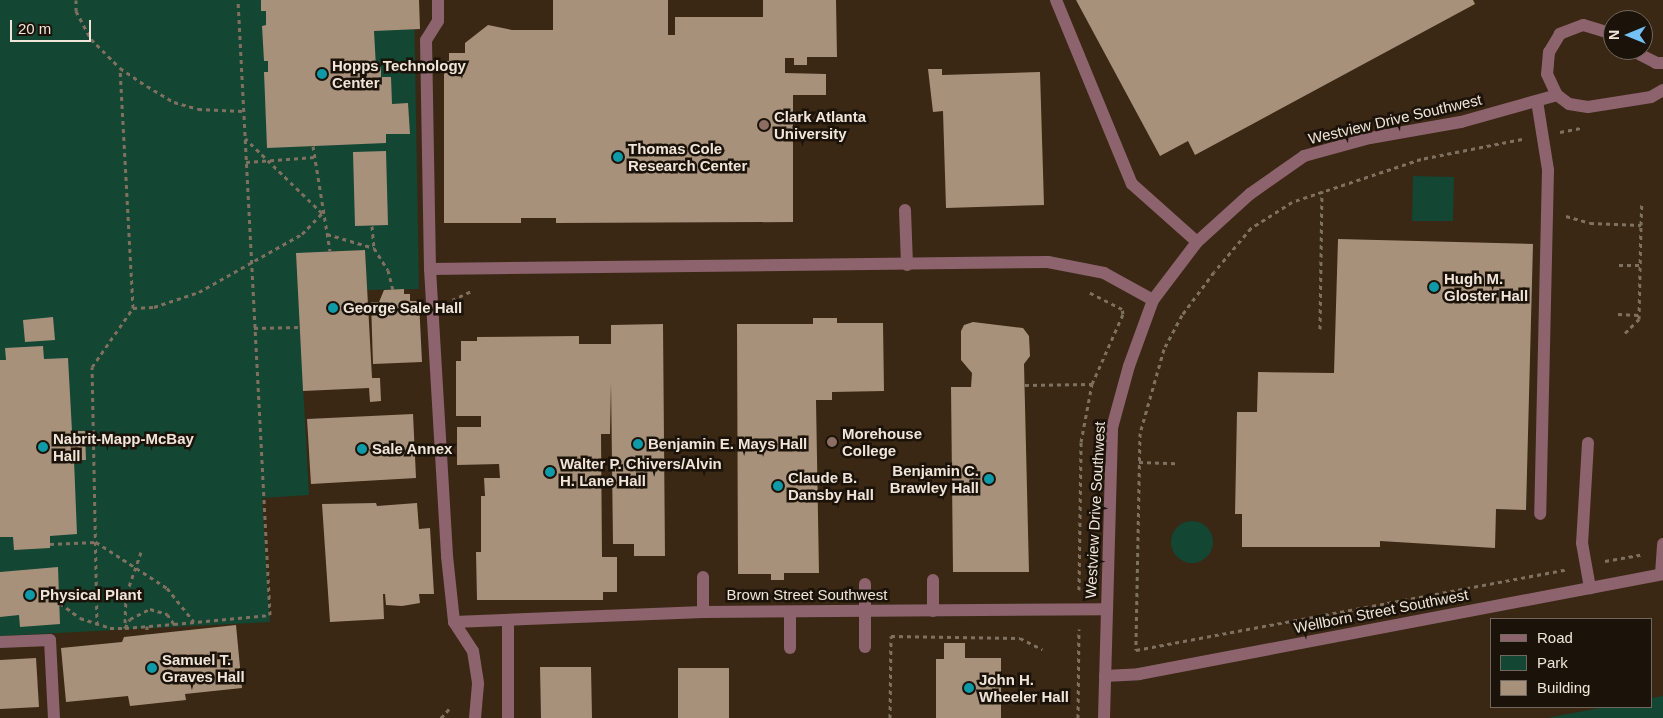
<!DOCTYPE html>
<html>
<head>
<meta charset="utf-8">
<style>
	body { margin:0 }
	#map { position:relative; width:1663px; height:718px; overflow:hidden; background:#3a2814; font-family:Helvetica,sans-serif }
	div>[style] { position:absolute }
	[style*='--x'] { left:calc(var(--x)*1px); top:calc(var(--y)*1px); width:calc(var(--w)*1px); rotate:calc(var(--a)*1deg) }
	.green>* { inset:0; background:#134633 }
	.round { border-radius:50% }
	.building>* { inset:0; background:#a8917b }
	.path>* { height:3px; margin-top:-1.5px; transform-origin:0; background:repeating-linear-gradient(90deg,#807060 0 4px,transparent 0 8px) }
	.minor>* { height:12px; margin:-6px; padding:0 6px; transform-origin:6px; border-radius:6px; background:#8d636e }
	.dots>* { width:14px; height:14px; translate:-50% -50%; box-sizing:border-box; border:2px solid #1b130a; border-radius:50% }
	span { translate:-50% -50%; white-space:nowrap; text-align:center; line-height:1.15; -webkit-text-stroke:5px #1b130a; paint-order:stroke }
	.poi-label { font-size:15px; color:#f1e5d9; font-weight:700 }
	.left { translate:0 -50%; text-align:left }
	.right { translate:-100% -50%; text-align:right }
	.street-label { font-size:15px; color:#f1e5d9 }
	.legend { position:absolute; left:1490px; top:618px; width:162px; height:90px; box-sizing:border-box; background:#1b130a; border:1px solid #71675d; margin:0; padding:6px 9px; list-style:none; font-size:15px; color:#f1e5d9 }
	.legend li { display:flex; align-items:center; gap:10px; height:25px }
	.legend b { width:25px; border:1px solid #71675d }
	.north { position:absolute; left:1603px; top:10px; width:50px; height:50px; box-sizing:border-box; background:#1b130a; border:1px solid #71675d; border-radius:50%; rotate:270deg; font-size:14px; font-weight:700; line-height:20px; text-align:center; color:#f1e5d9 }
	.north::after { content:''; display:block; margin:auto; width:18px; height:22px; background:#73c1f5; clip-path:polygon(50% 0,100% 100%,50% 72%,0 100%) }
	.scale { position:absolute; left:10px; top:20px; width:81px; height:22px; box-sizing:border-box; border:2px solid #f1e5d9; border-top:0; padding-left:6px; font-size:15px; line-height:18px; white-space:nowrap; color:#f1e5d9; -webkit-text-stroke:4px #1b130a; paint-order:stroke }
</style>
</head>
<body>
<div id="map">
	<div class="green">
		<div style="clip-path:polygon(0 0,414px 0,419px 289px,367px 290px,365px 250px,296px 254px,309px 495px,262px 498px,270px 622px,0 636px)"></div>
		<div style="clip-path:polygon(1413px 176px,1454px 177px,1453px 221px,1412px 221px)"></div>
		<div class="round" style="left:1171px;top:521px;width:42px;height:42px"></div>
		<div style="clip-path:polygon(1663px 696px,1663px 718px,1547px 718px,1605px 707px,1652px 707px,1652px 698px)"></div>
	</div>
	<div class="building">
		<div style="clip-path:polygon(261px 0,419px 0,420px 29px,374px 31px,376px 67px,381px 67px,381px 77px,391px 77px,392px 104px,408px 103px,410px 134px,386px 134px,386px 143px,267px 148px,264px 72px,268px 72px,268px 61px,264px 61px,262px 26px,266px 25px,266px 11px,261px 11px)"></div>
		<div style="clip-path:polygon(553px 0,668px 0,668px 35px,675px 35px,675px 17px,763px 17px,763px 0,836px 0,837px 57px,807px 57px,807px 65px,794px 65px,794px 58px,785px 58px,785px 73px,826px 74px,826px 95px,793px 95px,793px 222px,556px 223px,556px 218px,521px 218px,521px 223px,444px 223px,444px 61px,449px 61px,449px 53px,465px 53px,465px 43px,488px 25px,512px 30px,553px 30px)"></div>
		<div style="clip-path:polygon(1076px 0,1473px 0,1475px 4px,1195px 155px,1188px 141px,1160px 156px)"></div>
		<div style="clip-path:polygon(928px 69px,942px 69px,942px 75px,1040px 72px,1044px 205px,946px 208px,943px 111px,933px 112px)"></div>
		<div style="clip-path:polygon(386px 151px,388px 225px,355px 226px,353px 152px)"></div>
		<div style="clip-path:polygon(1338px 239px,1533px 244px,1526px 510px,1496px 509px,1495px 548px,1380px 541px,1380px 547px,1242px 547px,1242px 514px,1235px 514px,1237px 412px,1257px 412px,1258px 372px,1334px 373px)"></div>
		<div style="clip-path:polygon(365px 250px,372px 378px,380px 378px,381px 401px,370px 402px,369px 388px,303px 391px,296px 253px)"></div>
		<div style="clip-path:polygon(404px 289px,404px 294px,410px 294px,410px 301px,419px 301px,422px 362px,373px 364px,371px 302px,379px 302px,384px 290px)"></div>
		<div style="clip-path:polygon(53px 317px,55px 340px,25px 342px,23px 320px)"></div>
		<div style="clip-path:polygon(813px 318px,837px 318px,837px 323px,883px 323px,884px 391px,832px 392px,832px 400px,816px 400px,819px 573px,784px 573px,784px 580px,771px 580px,771px 574px,738px 574px,737px 324px,813px 324px)"></div>
		<div style="clip-path:polygon(973px 322px,1023px 328px,1029px 336px,1030px 356px,1024px 364px,1029px 572px,953px 572px,951px 387px,971px 387px,972px 373px,961px 360px,961px 331px,964px 325px)"></div>
		<div style="clip-path:polygon(663px 324px,665px 556px,634px 556px,634px 544px,613px 544px,611px 383px,610px 434px,601px 434px,602px 557px,617px 557px,617px 592px,603px 592px,603px 600px,477px 600px,476px 552px,481px 552px,481px 496px,485px 496px,484px 478px,500px 478px,499px 464px,457px 465px,457px 427px,481px 427px,481px 416px,456px 416px,456px 361px,461px 361px,461px 341px,477px 341px,477px 337px,579px 336px,579px 344px,611px 344px,611px 325px)"></div>
		<div style="clip-path:polygon(43px 346px,44px 359px,68px 358px,72px 431px,85px 431px,86px 460px,74px 460px,77px 534px,50px 536px,50px 548px,14px 550px,13px 537px,0 537px,0 360px,6px 360px,5px 348px)"></div>
		<div style="clip-path:polygon(413px 414px,416px 478px,311px 484px,307px 419px)"></div>
		<div style="clip-path:polygon(376px 503px,377px 506px,417px 503px,419px 529px,430px 528px,434px 594px,419px 594px,420px 603px,402px 606px,386px 605px,385px 594px,383px 594px,384px 619px,330px 622px,322px 504px)"></div>
		<div style="clip-path:polygon(58px 567px,60px 624px,20px 627px,19px 615px,0 617px,0 572px)"></div>
		<div style="clip-path:polygon(236px 625px,242px 688px,185px 694px,186px 700px,130px 706px,128px 696px,66px 702px,61px 648px,122px 642px,124px 637px)"></div>
		<div style="clip-path:polygon(944px 643px,965px 643px,965px 658px,1001px 658px,1001px 718px,936px 718px,936px 659px,944px 659px)"></div>
		<div style="clip-path:polygon(36px 658px,39px 707px,0 709px,0 660px)"></div>
		<div style="clip-path:polygon(540px 667px,591px 667px,592px 718px,541px 718px)"></div>
		<div style="clip-path:polygon(678px 668px,729px 668px,729px 718px,678px 718px)"></div>
	</div>
	<div class="path">
		<div style="--x:76;--y:0;--w:11;--a:90"></div>
		<div style="--x:76;--y:11;--w:32;--a:62"></div>
		<div style="--x:91;--y:39;--w:41;--a:45"></div>
		<div style="--x:120;--y:68;--w:32;--a:34"></div>
		<div style="--x:147;--y:86;--w:31;--a:31"></div>
		<div style="--x:174;--y:102;--w:25;--a:16"></div>
		<div style="--x:198;--y:109;--w:45;--a:2.5"></div>
		<div style="--x:1560;--y:132;--w:21;--a:-11"></div>
		<div style="--x:1522;--y:139;--w:103;--a:168.8"></div>
		<div style="--x:1421;--y:159;--w:136;--a:161.6"></div>
		<div style="--x:1292;--y:202;--w:49;--a:147.6"></div>
		<div style="--x:1251;--y:228;--w:57;--a:130.1"></div>
		<div style="--x:1214;--y:272;--w:54;--a:126.7"></div>
		<div style="--x:1182;--y:315;--w:38;--a:118"></div>
		<div style="--x:1164;--y:349;--w:87;--a:105.9"></div>
		<div style="--x:1140;--y:433;--w:217;--a:91.1"></div>
		<div style="--x:1136;--y:650;--w:439;--a:-10.6"></div>
		<div style="--x:313;--y:146;--w:106;--a:80.8"></div>
		<div style="--x:246;--y:162;--w:69;--a:-4.1"></div>
		<div style="--x:1566;--y:216;--w:25;--a:16"></div>
		<div style="--x:1590;--y:223;--w:51;--a:2.2"></div>
		<div style="--x:1641;--y:225;--w:23;--a:-88"></div>
		<div style="--x:372;--y:226;--w:21;--a:85"></div>
		<div style="--x:327;--y:234;--w:49;--a:16.6"></div>
		<div style="--x:374;--y:248;--w:26;--a:58"></div>
		<div style="--x:388;--y:270;--w:21;--a:76"></div>
		<div style="--x:1619;--y:265;--w:21;--a:0"></div>
		<div style="--x:452;--y:300;--w:23;--a:-25"></div>
		<div style="--x:133;--y:308;--w:21;--a:-3"></div>
		<div style="--x:154;--y:307;--w:47;--a:-18.4"></div>
		<div style="--x:199;--y:292;--w:118;--a:-29.4"></div>
		<div style="--x:302;--y:234;--w:29;--a:-46"></div>
		<div style="--x:322;--y:213;--w:107;--a:-135.8"></div>
		<div style="--x:1618;--y:314;--w:21;--a:3"></div>
		<div style="--x:254;--y:328;--w:46;--a:-1.2"></div>
		<div style="--x:1320;--y:329;--w:138;--a:-89.2"></div>
		<div style="--x:1625;--y:333;--w:20;--a:-45"></div>
		<div style="--x:1639;--y:319;--w:94;--a:-88.8"></div>
		<div style="--x:1025;--y:385;--w:67;--a:-0.9"></div>
		<div style="--x:1139;--y:462;--w:36;--a:2"></div>
		<div style="--x:50;--y:544;--w:46;--a:-2.5"></div>
		<div style="--x:96;--y:542;--w:85;--a:32.9"></div>
		<div style="--x:167;--y:588;--w:43;--a:51.5"></div>
		<div style="--x:141;--y:552;--w:46;--a:109.2"></div>
		<div style="--x:126;--y:595;--w:33;--a:92"></div>
		<div style="--x:125;--y:628;--w:49;--a:-4.7"></div>
		<div style="--x:1605;--y:561;--w:39;--a:-10"></div>
		<div style="--x:1079;--y:590;--w:148;--a:-89.2"></div>
		<div style="--x:1081;--y:442;--w:59;--a:-79.3"></div>
		<div style="--x:1092;--y:384;--w:77;--a:-66.1"></div>
		<div style="--x:1123;--y:314;--w:5;--a:-101"></div>
		<div style="--x:1122;--y:309;--w:38;--a:-153"></div>
		<div style="--x:60;--y:603;--w:25;--a:37"></div>
		<div style="--x:80;--y:618;--w:32;--a:18"></div>
		<div style="--x:110;--y:628;--w:15;--a:0"></div>
		<div style="--x:125;--y:628;--w:10;--a:-61"></div>
		<div style="--x:130;--y:619;--w:22;--a:-27"></div>
		<div style="--x:150;--y:609;--w:18;--a:16"></div>
		<div style="--x:167;--y:614;--w:12;--a:55"></div>
		<div style="--x:174;--y:624;--w:96;--a:-5.4"></div>
		<div style="--x:270;--y:615;--w:616;--a:-92.98"></div>
		<div style="--x:97;--y:625;--w:258;--a:-91.1"></div>
		<div style="--x:92;--y:367;--w:72;--a:-55.2"></div>
		<div style="--x:133;--y:308;--w:240;--a:-93.1"></div>
		<div style="--x:147;--y:626;--w:8;--a:90"></div>
		<div style="--x:441;--y:718;--w:15;--a:-48"></div>
		<div style="--x:890;--y:718;--w:82;--a:-89.3"></div>
		<div style="--x:891;--y:636;--w:129;--a:0.9"></div>
		<div style="--x:1020;--y:638;--w:25;--a:27"></div>
		<div style="--x:1078;--y:718;--w:89;--a:-89.4"></div>
	</div>
	<div class="minor">
		<div style="--x:438;--y:0;--w:21;--a:90"></div>
		<div style="--x:438;--y:21;--w:22;--a:122"></div>
		<div style="--x:426;--y:40;--w:229;--a:89"></div>
		<div style="--x:430;--y:269;--w:288;--a:86.6"></div>
		<div style="--x:447;--y:556;--w:66;--a:83.9"></div>
		<div style="--x:454;--y:622;--w:249;--a:-2.3"></div>
		<div style="--x:703;--y:612;--w:403;--a:-0.4"></div>
		<div style="--x:1056;--y:0;--w:199;--a:67.6"></div>
		<div style="--x:1132;--y:184;--w:87;--a:41.7"></div>
		<div style="--x:1613;--y:34;--w:31;--a:-163"></div>
		<div style="--x:1583;--y:25;--w:25;--a:159"></div>
		<div style="--x:1560;--y:34;--w:21;--a:121"></div>
		<div style="--x:1549;--y:52;--w:22;--a:95"></div>
		<div style="--x:1547;--y:74;--w:23;--a:65"></div>
		<div style="--x:1557;--y:95;--w:15;--a:37"></div>
		<div style="--x:1569;--y:104;--w:19;--a:9"></div>
		<div style="--x:1588;--y:107;--w:64;--a:-9"></div>
		<div style="--x:1651;--y:97;--w:14;--a:-30"></div>
		<div style="--x:1631;--y:50;--w:28;--a:27"></div>
		<div style="--x:1656;--y:63;--w:7;--a:0"></div>
		<div style="--x:1537;--y:101;--w:70;--a:80.9"></div>
		<div style="--x:1548;--y:170;--w:344;--a:91.3"></div>
		<div style="--x:905;--y:210;--w:55;--a:87.9"></div>
		<div style="--x:430;--y:269;--w:618;--a:-0.65"></div>
		<div style="--x:1048;--y:262;--w:57;--a:11.1"></div>
		<div style="--x:1104;--y:273;--w:56;--a:28.9"></div>
		<div style="--x:1588;--y:443;--w:100;--a:93.4"></div>
		<div style="--x:1582;--y:543;--w:46;--a:79.9"></div>
		<div style="--x:1661;--y:574;--w:30;--a:-86"></div>
		<div style="--x:703;--y:577;--w:35;--a:90"></div>
		<div style="--x:933;--y:580;--w:31;--a:90"></div>
		<div style="--x:865;--y:584;--w:63;--a:90"></div>
		<div style="--x:790;--y:612;--w:36;--a:90"></div>
		<div style="--x:454;--y:622;--w:35;--a:57"></div>
		<div style="--x:473;--y:651;--w:33;--a:81"></div>
		<div style="--x:478;--y:684;--w:34;--a:95"></div>
		<div style="--x:0;--y:642;--w:50;--a:-2.3"></div>
		<div style="--x:50;--y:640;--w:78;--a:87.1"></div>
		<div style="--x:1105;--y:676;--w:34;--a:-3"></div>
		<div style="--x:1139;--y:674;--w:533;--a:-10.8"></div>
		<div style="--x:508;--y:718;--w:98;--a:-90"></div>
		<div style="--x:1104;--y:718;--w:290;--a:-88.4"></div>
		<div style="--x:1112;--y:428;--w:64;--a:-74.7"></div>
		<div style="--x:1129;--y:366;--w:70;--a:-70"></div>
		<div style="--x:1153;--y:300;--w:73;--a:-52.8"></div>
		<div style="--x:1197;--y:242;--w:72;--a:-42.2"></div>
		<div style="--x:1250;--y:194;--w:66;--a:-35.1"></div>
		<div style="--x:1304;--y:156;--w:68;--a:-15.3"></div>
		<div style="--x:1370;--y:138;--w:92;--a:-10"></div>
		<div style="--x:1461;--y:122;--w:100;--a:-15.7"></div>
	</div>
	<div class="dots">
		<div style="left:322px;top:74px;background:#0f9aa8"></div>
		<div style="left:764px;top:125px;background:#8d6e63"></div>
		<div style="left:618px;top:157px;background:#0f9aa8"></div>
		<div style="left:1434px;top:287px;background:#0f9aa8"></div>
		<div style="left:333px;top:308px;background:#0f9aa8"></div>
		<div style="left:832px;top:442px;background:#8d6e63"></div>
		<div style="left:638px;top:444px;background:#0f9aa8"></div>
		<div style="left:43px;top:447px;background:#0f9aa8"></div>
		<div style="left:362px;top:449px;background:#0f9aa8"></div>
		<div style="left:550px;top:472px;background:#0f9aa8"></div>
		<div style="left:989px;top:479px;background:#0f9aa8"></div>
		<div style="left:778px;top:486px;background:#0f9aa8"></div>
		<div style="left:30px;top:595px;background:#0f9aa8"></div>
		<div style="left:152px;top:668px;background:#0f9aa8"></div>
		<div style="left:969px;top:688px;background:#0f9aa8"></div>
	</div>
	<div class="poi-label">
		<span class="left" style="left:332px;top:74px">Hopps Technology<br>Center</span>
		<span class="left" style="left:774px;top:125px">Clark Atlanta<br>University</span>
		<span class="left" style="left:628px;top:157px">Thomas Cole<br>Research Center</span>
		<span class="left" style="left:1444px;top:287px">Hugh M.<br>Gloster Hall</span>
		<span class="left" style="left:343px;top:308px">George Sale Hall</span>
		<span class="left" style="left:842px;top:442px">Morehouse<br>College</span>
		<span class="left" style="left:53px;top:447px">Nabrit-Mapp-McBay<br>Hall</span>
		<span class="left" style="left:648px;top:444px">Benjamin E. Mays Hall</span>
		<span class="left" style="left:372px;top:449px">Sale Annex</span>
		<span class="left" style="left:560px;top:472px">Walter P. Chivers/Alvin<br>H. Lane Hall</span>
		<span class="right" style="left:979px;top:479px">Benjamin C.<br>Brawley Hall</span>
		<span class="left" style="left:788px;top:486px">Claude B.<br>Dansby Hall</span>
		<span class="left" style="left:40px;top:595px">Physical Plant</span>
		<span class="left" style="left:162px;top:668px">Samuel T.<br>Graves Hall</span>
		<span class="left" style="left:979px;top:688px">John H.<br>Wheeler Hall</span>
	</div>
	<div class="street-label">
		<span style="left:1395px;top:119px;rotate:-13deg">Westview Drive Southwest</span>
		<span style="left:1095px;top:510px;rotate:-87deg">Westview Drive Southwest</span>
		<span style="left:807px;top:595px">Brown Street Southwest</span>
		<span style="left:1381px;top:611px;rotate:-11deg">Wellborn Street Southwest</span>
	</div>
	<ul class="legend">
	<li><b style="height:6px;background:#8d636e"></b>Road</li>
	<li><b style="height:14px;background:#134633"></b>Park</li>
	<li><b style="height:14px;background:#a8917b"></b>Building</li>
	</ul>
	<div class="north">N</div>
	<div class="scale">20 m</div>
</div>
</body>
</html>
